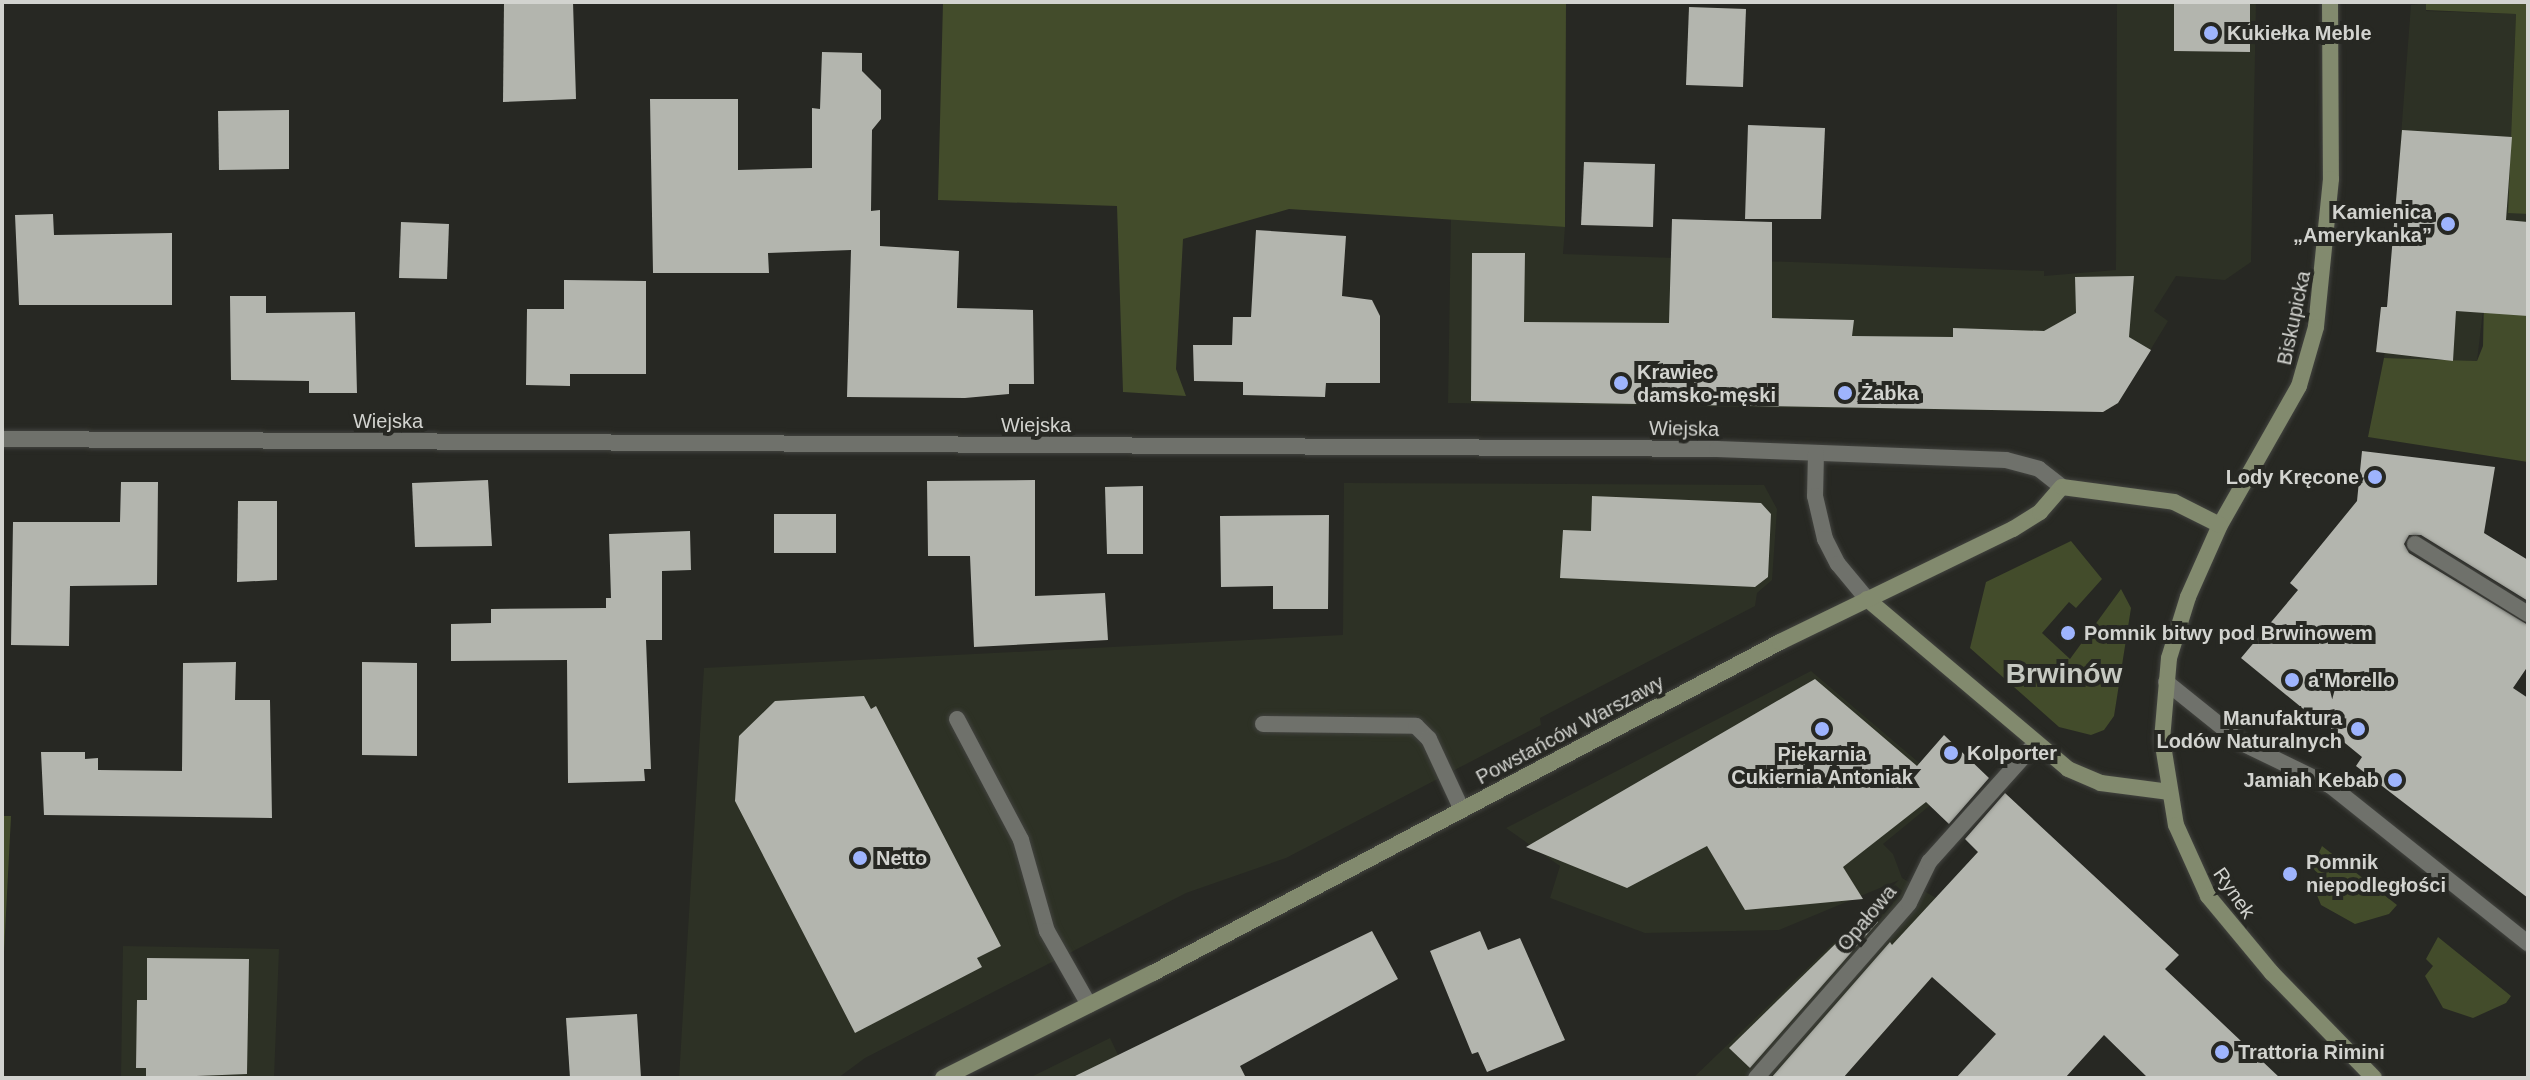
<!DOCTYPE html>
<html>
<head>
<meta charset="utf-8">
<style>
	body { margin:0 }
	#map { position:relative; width:2530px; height:1080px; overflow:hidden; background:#272823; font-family:Arial,sans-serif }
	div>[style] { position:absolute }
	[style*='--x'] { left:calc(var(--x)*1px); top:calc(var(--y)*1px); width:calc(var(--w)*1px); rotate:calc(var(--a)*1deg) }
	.built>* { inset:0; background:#2d3125 }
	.green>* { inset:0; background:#434c2b }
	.building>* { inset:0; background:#b3b5ae }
	.roads { filter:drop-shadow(0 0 2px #42433f) drop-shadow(0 0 2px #42433f) }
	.lane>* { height:16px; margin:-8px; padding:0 8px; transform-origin:8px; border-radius:8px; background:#6f716b }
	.street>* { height:16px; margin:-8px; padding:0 8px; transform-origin:8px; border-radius:8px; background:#6f716b }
	.secondary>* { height:16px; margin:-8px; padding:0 8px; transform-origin:8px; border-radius:8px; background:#828a6e }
	.dots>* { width:22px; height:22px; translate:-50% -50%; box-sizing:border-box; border:4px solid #272823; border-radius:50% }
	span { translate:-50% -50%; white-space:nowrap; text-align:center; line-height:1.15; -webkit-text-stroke:8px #272823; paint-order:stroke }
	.poi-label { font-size:20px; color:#d2d3cf; font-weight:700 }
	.left { translate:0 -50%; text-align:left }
	.right { translate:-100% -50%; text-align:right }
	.street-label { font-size:20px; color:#d2d3cf }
	.district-label { font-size:28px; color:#c6c9c1; font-weight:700 }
	.frame { position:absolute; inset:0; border:4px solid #d2d3cf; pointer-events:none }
</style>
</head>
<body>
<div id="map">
	<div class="built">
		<div style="clip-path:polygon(2117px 2px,2256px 2px,2251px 262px,2225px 280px,2176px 276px,2154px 311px,2168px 321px,2118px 403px,2103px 412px,1448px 403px,1451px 219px,1565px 227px,1563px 254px,2044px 271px,2044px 276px,2116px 270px)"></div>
		<div style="clip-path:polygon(2426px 3px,2426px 11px,2516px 14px,2508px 212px,2528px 214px,2528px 305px,2484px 302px,2477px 361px,2384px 358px,2411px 5px)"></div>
		<div style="clip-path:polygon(1344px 483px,1764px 485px,1777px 509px,1772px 580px,1757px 593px,1755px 606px,1540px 718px,1541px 725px,1286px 858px,1186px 893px,865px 1058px,838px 1078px,679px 1078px,704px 668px,1343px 635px)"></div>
		<div style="clip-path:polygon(1811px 671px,1950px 789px,1883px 844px,1893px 854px,1902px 878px,1936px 898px,1978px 852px,2084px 868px,2179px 955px,2001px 958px,1932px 977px,1843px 1078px,1693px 1078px,1899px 880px,1779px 930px,1645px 933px,1550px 898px,1560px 866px,1506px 828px)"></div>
		<div style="clip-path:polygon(123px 946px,279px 949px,274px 1078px,121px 1078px)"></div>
		<div style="clip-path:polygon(1110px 1038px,1129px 1078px,1029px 1078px)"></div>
	</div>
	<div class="green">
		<div style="clip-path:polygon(943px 2px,1566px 2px,1565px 227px,1289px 209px,1183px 239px,1176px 369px,1186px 396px,1123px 392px,1117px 206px,938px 200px)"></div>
		<div style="clip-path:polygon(2426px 2px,2528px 2px,2528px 214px,2508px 213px,2516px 14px,2426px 10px)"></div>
		<div style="clip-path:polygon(2484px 301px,2528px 305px,2528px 462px,2368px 437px,2384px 358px,2477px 361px,2483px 346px)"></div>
		<div style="clip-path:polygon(2071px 541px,2102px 579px,2076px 608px,2069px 602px,2042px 633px,2070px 659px,2121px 589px,2131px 608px,2114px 716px,2104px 730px,2091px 735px,2059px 727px,1970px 648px,1986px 582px)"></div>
		<div style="clip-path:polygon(2px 816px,11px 816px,2px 991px)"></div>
		<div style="clip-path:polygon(2322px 846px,2397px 905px,2389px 914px,2355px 924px,2321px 905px,2312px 883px,2319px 874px,2312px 868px)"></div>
		<div style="clip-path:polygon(2438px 937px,2511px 996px,2506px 1003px,2473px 1018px,2443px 1008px,2425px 976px,2433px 966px,2426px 959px)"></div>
	</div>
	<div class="building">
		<div style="clip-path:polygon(504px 2px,573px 2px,576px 99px,503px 102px)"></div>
		<div style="clip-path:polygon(2174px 2px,2250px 2px,2250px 52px,2174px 51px)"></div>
		<div style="clip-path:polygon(1689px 7px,1746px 9px,1743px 87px,1686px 85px)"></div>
		<div style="clip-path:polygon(822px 52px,862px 53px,862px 71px,881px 90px,881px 119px,872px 130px,871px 211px,880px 210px,880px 246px,959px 251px,957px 308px,1033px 310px,1034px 384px,1009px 384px,1009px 394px,965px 398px,847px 397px,851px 250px,768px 253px,769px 273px,653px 273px,650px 99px,738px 99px,738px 170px,812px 168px,812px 108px,820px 109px)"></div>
		<div style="clip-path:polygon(289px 110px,289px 169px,219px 170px,218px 111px)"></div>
		<div style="clip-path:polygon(1748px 125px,1825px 128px,1821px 219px,1745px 219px)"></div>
		<div style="clip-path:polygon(2402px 130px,2512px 137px,2506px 220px,2528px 222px,2528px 316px,2456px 311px,2453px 361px,2376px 352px,2381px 307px,2387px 307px)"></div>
		<div style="clip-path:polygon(1584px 162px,1655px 164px,1653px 227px,1581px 225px)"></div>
		<div style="clip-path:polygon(53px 214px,54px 235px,172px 233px,172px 305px,19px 305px,15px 215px)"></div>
		<div style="clip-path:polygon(1672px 219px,1772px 222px,1772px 318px,1854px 320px,1852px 336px,1953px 337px,1953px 328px,2044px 331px,2076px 313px,2075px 277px,2134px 276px,2129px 337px,2151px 350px,2118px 403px,2103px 412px,1471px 401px,1472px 253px,1525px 253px,1524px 322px,1669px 323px)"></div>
		<div style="clip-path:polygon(401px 222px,449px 224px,447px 279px,399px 278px)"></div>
		<div style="clip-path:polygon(1256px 230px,1346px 236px,1342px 296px,1372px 300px,1380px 316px,1380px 383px,1326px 383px,1325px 397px,1243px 395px,1243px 382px,1194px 381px,1193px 345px,1232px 345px,1233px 317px,1251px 317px)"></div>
		<div style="clip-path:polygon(564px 280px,646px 281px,646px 374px,570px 374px,570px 386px,526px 385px,527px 309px,564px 309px)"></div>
		<div style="clip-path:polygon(230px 296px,266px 296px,266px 313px,355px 312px,357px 393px,309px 393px,309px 381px,231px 380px)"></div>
		<div style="clip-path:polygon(2362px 451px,2495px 467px,2484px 533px,2528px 560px,2528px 601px,2421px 535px,2409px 535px,2404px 544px,2409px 553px,2528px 625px,2528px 666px,2513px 688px,2528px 698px,2528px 898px,2356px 766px,2362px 757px,2241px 658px,2298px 590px,2290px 583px,2357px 501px)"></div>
		<div style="clip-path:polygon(488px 480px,492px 546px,415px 547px,412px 483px)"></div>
		<div style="clip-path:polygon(1035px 480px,1035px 596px,1105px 593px,1108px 640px,974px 647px,970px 556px,928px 556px,927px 481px)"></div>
		<div style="clip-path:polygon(121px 482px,158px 482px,157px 585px,70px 586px,69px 646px,11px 645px,13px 522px,120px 522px)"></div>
		<div style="clip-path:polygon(1143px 486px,1143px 554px,1107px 554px,1105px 487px)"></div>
		<div style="clip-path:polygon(1592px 496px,1761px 503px,1771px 514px,1768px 577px,1755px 587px,1560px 578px,1563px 530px,1591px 531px)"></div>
		<div style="clip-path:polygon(238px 501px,277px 501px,277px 580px,237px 582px)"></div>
		<div style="clip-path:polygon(774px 514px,836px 514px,836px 553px,774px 553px)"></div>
		<div style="clip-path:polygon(1329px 515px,1328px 609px,1273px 609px,1273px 586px,1221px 587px,1220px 516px)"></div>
		<div style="clip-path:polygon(690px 531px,691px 570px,662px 571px,662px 640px,646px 640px,651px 769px,644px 769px,645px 781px,568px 783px,567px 660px,451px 661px,451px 624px,491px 623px,491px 609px,606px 608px,606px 598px,611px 598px,609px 534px)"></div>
		<div style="clip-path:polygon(236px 662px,235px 700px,270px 700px,272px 818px,44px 815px,41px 752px,85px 752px,85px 759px,98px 758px,98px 770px,182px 771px,183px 663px)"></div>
		<div style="clip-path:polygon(362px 662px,417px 663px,417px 756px,362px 755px)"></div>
		<div style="clip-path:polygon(1815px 679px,1917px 766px,1944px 735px,1989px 778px,1949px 824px,1926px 802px,1843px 867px,1863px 899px,1745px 910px,1707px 846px,1627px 888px,1526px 847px)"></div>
		<div style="clip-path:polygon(864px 696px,871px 709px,876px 706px,1001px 946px,977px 958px,982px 967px,855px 1033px,735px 801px,739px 736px,775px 701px)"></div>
		<div style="clip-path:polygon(2005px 793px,2179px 955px,2165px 969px,2280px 1078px,2148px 1078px,2104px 1035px,2065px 1078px,1956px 1078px,1996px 1034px,1932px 977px,1843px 1078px,1771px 1078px,1890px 942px,1892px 945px,1978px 852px,1965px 839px)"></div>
		<div style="clip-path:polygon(1870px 910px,1878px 922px,1750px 1068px,1729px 1048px)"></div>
		<div style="clip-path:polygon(1372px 931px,1398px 979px,1240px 1066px,1246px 1078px,1071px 1078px)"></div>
		<div style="clip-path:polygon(1480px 931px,1488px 950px,1520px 938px,1565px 1040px,1487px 1072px,1478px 1052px,1472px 1054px,1430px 951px)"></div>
		<div style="clip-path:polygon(147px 958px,249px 959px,247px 1074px,146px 1078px,146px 1068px,136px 1068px,137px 1000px,147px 1000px)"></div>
		<div style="clip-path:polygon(637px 1014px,641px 1078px,570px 1078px,566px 1018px)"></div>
	</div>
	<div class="roads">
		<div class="lane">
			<div style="--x:2415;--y:544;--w:133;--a:31.8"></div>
			<div style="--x:957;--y:719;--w:137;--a:62.1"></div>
			<div style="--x:1021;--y:840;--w:95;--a:74.1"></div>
			<div style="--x:1047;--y:931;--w:85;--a:60.4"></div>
			<div style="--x:1263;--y:724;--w:153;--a:0.7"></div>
			<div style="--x:1416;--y:726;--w:18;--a:45"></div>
			<div style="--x:1429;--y:739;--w:78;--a:65.1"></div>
		</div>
		<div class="street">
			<div style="--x:2;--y:439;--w:1715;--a:0.33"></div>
			<div style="--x:1717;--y:449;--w:289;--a:2.2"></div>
			<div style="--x:2006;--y:460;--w:34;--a:15"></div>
			<div style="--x:2039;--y:469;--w:29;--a:38"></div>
			<div style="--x:1816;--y:453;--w:43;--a:91.3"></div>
			<div style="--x:1815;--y:496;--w:44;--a:76.9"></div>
			<div style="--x:1825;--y:539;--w:28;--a:63"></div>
			<div style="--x:1838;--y:564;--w:45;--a:50.4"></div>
			<div style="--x:2166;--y:682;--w:97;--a:38.8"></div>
			<div style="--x:2242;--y:743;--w:99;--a:25.8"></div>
			<div style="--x:2331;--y:786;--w:252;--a:38.6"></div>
			<div style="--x:1756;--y:1078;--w:232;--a:-48.8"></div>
			<div style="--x:1909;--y:903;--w:46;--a:-64"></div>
			<div style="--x:1929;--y:862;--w:159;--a:-48.1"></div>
		</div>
		<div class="secondary">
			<div style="--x:2330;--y:2;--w:177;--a:89.7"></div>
			<div style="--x:2331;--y:179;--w:149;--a:95.8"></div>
			<div style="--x:2316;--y:327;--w:61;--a:106.1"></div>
			<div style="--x:2299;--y:386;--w:160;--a:119.6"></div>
			<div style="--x:2220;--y:525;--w:79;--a:114"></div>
			<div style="--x:2188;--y:597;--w:64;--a:107.3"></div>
			<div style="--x:2169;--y:658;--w:81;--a:94.9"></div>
			<div style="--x:2162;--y:739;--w:87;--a:80.8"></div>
			<div style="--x:2176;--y:825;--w:78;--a:65.7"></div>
			<div style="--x:2208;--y:896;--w:100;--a:50.3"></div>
			<div style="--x:2272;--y:973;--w:146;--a:45.8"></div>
			<div style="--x:1867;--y:599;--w:263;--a:40.2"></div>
			<div style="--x:2068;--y:769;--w:36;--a:23"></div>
			<div style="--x:2101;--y:783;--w:69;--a:7.5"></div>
			<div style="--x:943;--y:1078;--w:235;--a:-26.6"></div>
			<div style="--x:1153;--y:973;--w:709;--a:-27.83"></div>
			<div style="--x:1780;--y:642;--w:259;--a:-25.9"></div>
			<div style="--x:2013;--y:529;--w:32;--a:-32"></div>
			<div style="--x:2040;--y:512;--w:33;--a:-49"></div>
			<div style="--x:2062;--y:487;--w:113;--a:7.6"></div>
			<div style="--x:2174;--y:502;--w:51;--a:26.6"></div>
		</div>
	</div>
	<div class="dots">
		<div style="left:2211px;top:33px;background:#9eb4fd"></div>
		<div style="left:2448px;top:224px;background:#9eb4fd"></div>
		<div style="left:1621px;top:383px;background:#9eb4fd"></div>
		<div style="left:1845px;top:393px;background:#9eb4fd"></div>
		<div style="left:2375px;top:477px;background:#9eb4fd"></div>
		<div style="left:2068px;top:633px;background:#9eb4fd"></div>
		<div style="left:2292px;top:680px;background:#9eb4fd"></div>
		<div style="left:1822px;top:729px;background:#9eb4fd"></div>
		<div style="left:2358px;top:729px;background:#9eb4fd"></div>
		<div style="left:1951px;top:753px;background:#9eb4fd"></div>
		<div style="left:2395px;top:780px;background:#9eb4fd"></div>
		<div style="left:860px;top:858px;background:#9eb4fd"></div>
		<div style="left:2290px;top:874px;background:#9eb4fd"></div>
		<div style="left:2222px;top:1052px;background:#9eb4fd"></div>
	</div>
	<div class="poi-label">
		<span class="left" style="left:2227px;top:33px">Kukiełka Meble</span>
		<span class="right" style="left:2432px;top:224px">Kamienica<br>„Amerykanka”</span>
		<span class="left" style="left:1637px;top:384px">Krawiec<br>damsko-męski</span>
		<span class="left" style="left:1861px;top:393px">Żabka</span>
		<span class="right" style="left:2359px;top:477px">Lody Kręcone</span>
		<span class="left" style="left:2084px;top:633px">Pomnik bitwy pod Brwinowem</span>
		<span class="left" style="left:2308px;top:680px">a'Morello</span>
		<span class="right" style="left:2342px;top:730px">Manufaktura<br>Lodów Naturalnych</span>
		<span class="left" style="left:1967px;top:753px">Kolporter</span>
		<span style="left:1822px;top:766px">Piekarnia<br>Cukiernia Antoniak</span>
		<span class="right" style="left:2379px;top:780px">Jamiah Kebab</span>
		<span class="left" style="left:876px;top:858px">Netto</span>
		<span class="left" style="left:2306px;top:874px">Pomnik<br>niepodległości</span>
		<span class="left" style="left:2238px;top:1052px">Trattoria Rimini</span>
	</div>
	<div class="street-label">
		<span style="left:2294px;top:318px;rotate:-78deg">Biskupicka</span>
		<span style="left:388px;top:421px">Wiejska</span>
		<span style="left:1036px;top:425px">Wiejska</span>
		<span style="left:1684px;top:429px;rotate:1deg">Wiejska</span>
		<span style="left:1570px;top:730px;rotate:-28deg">Powstańców Warszawy</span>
		<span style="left:2234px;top:893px;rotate:55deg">Rynek</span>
		<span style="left:1867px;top:918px;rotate:-50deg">Opałowa</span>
	</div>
	<div class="district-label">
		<span style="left:2064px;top:674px">Brwinów</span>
	</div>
	<div class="frame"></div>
</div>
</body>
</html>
